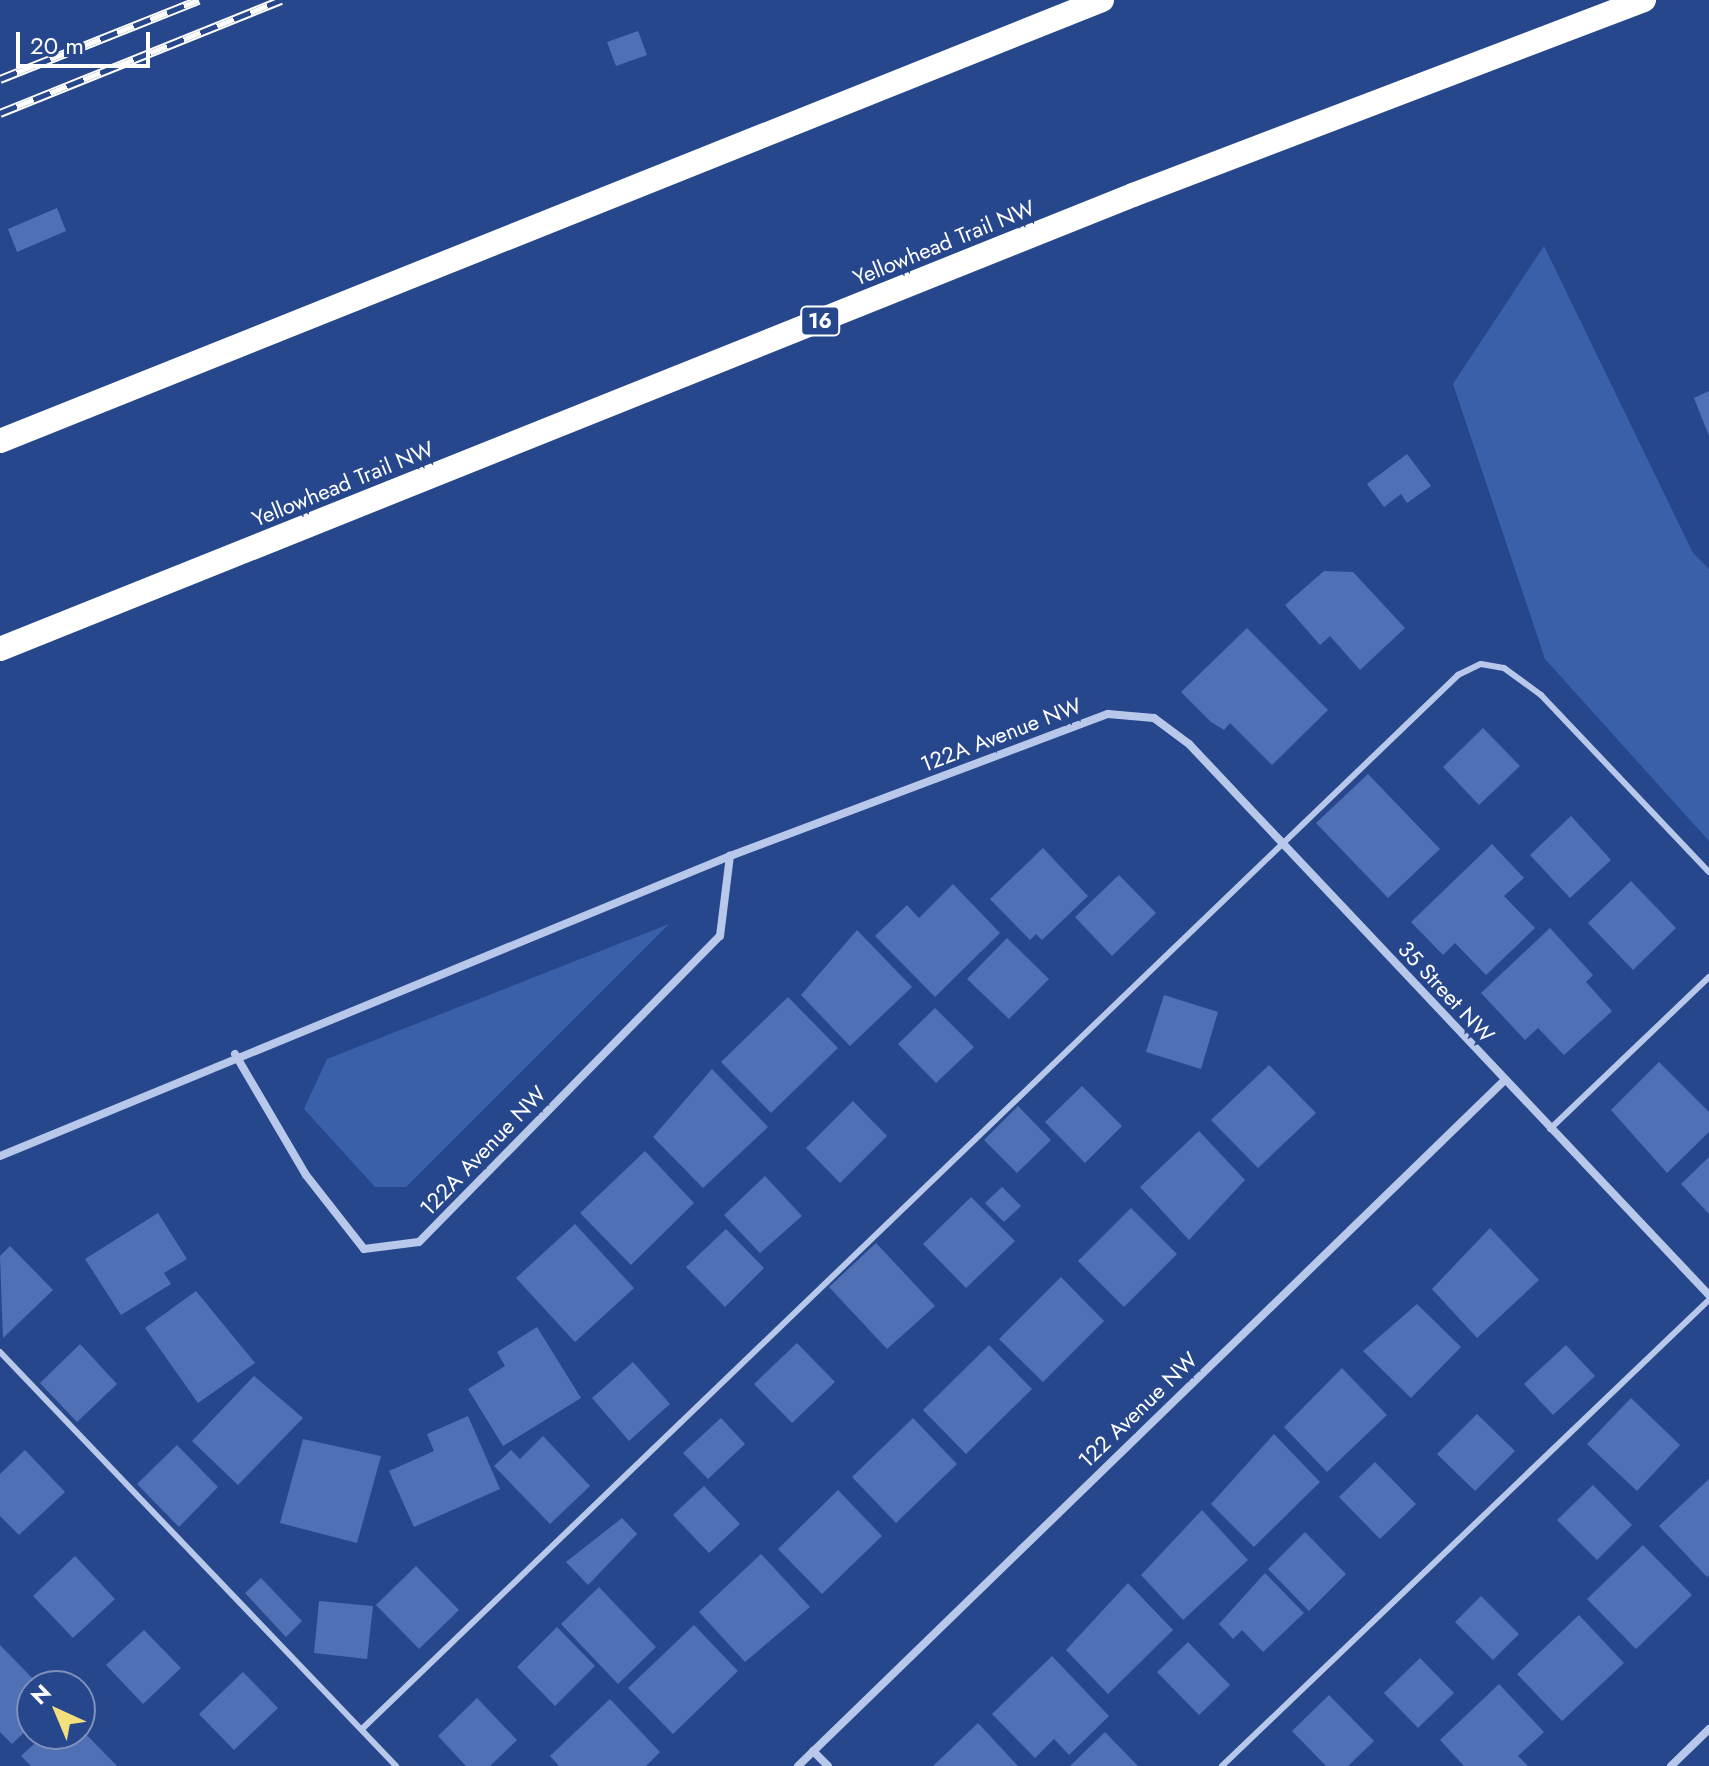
<!DOCTYPE html>
<html>
<head>
<meta charset="utf-8">
<style>
	body { margin:0 }
	#map { position:relative; width:1709px; height:1766px; overflow:hidden; background:#27478d; font-family:Jost,sans-serif }
	div>[style] { position:absolute }
	[style*='--x'] { left:calc(var(--x)*1px); top:calc(var(--y)*1px); width:calc(var(--w)*1px); rotate:calc(var(--a)*1deg) }
	.green>* { inset:0; background:#3b60aa }
	.building>* { inset:0; background:#4f70b4 }
	.service>* { height:6px; margin:-3px; padding:0 3px; transform-origin:3px; border-radius:3px; background:#b7c8ea }
	.minor>* { height:8px; margin:-4px; padding:0 4px; transform-origin:4px; border-radius:4px; background:#b7c8ea }
	.motorway>* { height:24px; margin:-12px; padding:0 12px; transform-origin:12px; border-radius:12px; background:#fff }
	.rail>* { height:9px; margin-top:-4.5px; transform-origin:0; background:repeating-linear-gradient(90deg,#27478d 0 18px,#fff 0 36px); box-sizing:border-box; border-block:2px solid #fff }
	span { translate:-50% -50%; white-space:nowrap; text-align:center; line-height:1.15; -webkit-text-stroke:6px #27478d; paint-order:stroke }
	.shield-label span { padding:2px 6px; background:#27478d; border:2px solid; border-radius:6px; -webkit-text-stroke-width:0 }
	.shield-label { font-size:20px; color:#fff; font-weight:700 }
	.street-label { font-size:22px; color:#fff }
	.north { position:absolute; left:16px; top:1670px; width:80px; height:80px; box-sizing:border-box; background:#27478d; border:2px solid #7d91bb; border-radius:50%; rotate:316deg; font-size:22px; font-weight:700; line-height:32px; text-align:center; color:#fff }
	.north::after { content:''; display:block; margin:auto; width:28px; height:36px; background:#f3df7c; clip-path:polygon(50% 0,100% 100%,50% 72%,0 100%) }
	.scale { position:absolute; left:16px; top:32px; width:134px; height:36px; box-sizing:border-box; border:4px solid #fff; border-top:0; padding-left:10px; font-size:24px; line-height:28px; white-space:nowrap; color:#fff; -webkit-text-stroke:6px #27478d; paint-order:stroke }
</style>
</head>
<body>
<div id="map">
	<div class="green">
		<div style="clip-path:polygon(1544px 246px,1693px 553px,1709px 569px,1709px 841px,1545px 659px,1453px 384px)"></div>
		<div style="clip-path:polygon(669px 924px,406px 1187px,375px 1187px,304px 1109px,327px 1059px)"></div>
	</div>
	<div class="building">
		<div style="clip-path:polygon(638px 31px,647px 55px,616px 66px,607px 42px)"></div>
		<div style="clip-path:polygon(57px 208px,66px 231px,17px 252px,8px 229px)"></div>
		<div style="clip-path:polygon(1709px 391px,1709px 436px,1694px 398px)"></div>
		<div style="clip-path:polygon(1407px 454px,1431px 486px,1407px 503px,1401px 494px,1384px 507px,1367px 484px)"></div>
		<div style="clip-path:polygon(1324px 571px,1353px 572px,1405px 628px,1360px 670px,1330px 636px,1320px 645px,1285px 605px)"></div>
		<div style="clip-path:polygon(1247px 628px,1328px 710px,1272px 765px,1230px 723px,1224px 730px,1211px 722px,1181px 692px)"></div>
		<div style="clip-path:polygon(1483px 728px,1520px 766px,1479px 805px,1443px 767px)"></div>
		<div style="clip-path:polygon(1368px 774px,1440px 849px,1388px 898px,1316px 823px)"></div>
		<div style="clip-path:polygon(1571px 816px,1611px 860px,1570px 898px,1530px 855px)"></div>
		<div style="clip-path:polygon(1492px 844px,1524px 878px,1504px 896px,1535px 928px,1486px 975px,1455px 943px,1443px 955px,1411px 922px)"></div>
		<div style="clip-path:polygon(1043px 848px,1088px 896px,1042px 940px,1036px 934px,1030px 940px,990px 899px)"></div>
		<div style="clip-path:polygon(1119px 875px,1156px 913px,1112px 956px,1075px 917px)"></div>
		<div style="clip-path:polygon(1631px 881px,1676px 928px,1633px 970px,1588px 923px)"></div>
		<div style="clip-path:polygon(953px 884px,1000px 933px,935px 997px,875px 936px,907px 905px,919px 918px)"></div>
		<div style="clip-path:polygon(1550px 928px,1593px 975px,1586px 982px,1612px 1011px,1564px 1055px,1538px 1028px,1525px 1040px,1481px 993px)"></div>
		<div style="clip-path:polygon(857px 930px,912px 987px,850px 1046px,801px 995px)"></div>
		<div style="clip-path:polygon(1007px 938px,1049px 979px,1009px 1019px,967px 979px)"></div>
		<div style="clip-path:polygon(1164px 995px,1218px 1012px,1201px 1069px,1146px 1052px)"></div>
		<div style="clip-path:polygon(788px 997px,838px 1048px,771px 1113px,721px 1062px)"></div>
		<div style="clip-path:polygon(935px 1008px,974px 1047px,936px 1083px,898px 1044px)"></div>
		<div style="clip-path:polygon(1659px 1062px,1709px 1112px,1709px 1132px,1667px 1173px,1611px 1110px)"></div>
		<div style="clip-path:polygon(1269px 1065px,1316px 1113px,1258px 1168px,1211px 1120px)"></div>
		<div style="clip-path:polygon(712px 1069px,768px 1127px,703px 1188px,653px 1137px)"></div>
		<div style="clip-path:polygon(1082px 1086px,1122px 1126px,1085px 1163px,1045px 1122px)"></div>
		<div style="clip-path:polygon(853px 1101px,887px 1136px,840px 1183px,806px 1148px)"></div>
		<div style="clip-path:polygon(1018px 1106px,1051px 1140px,1017px 1173px,984px 1140px)"></div>
		<div style="clip-path:polygon(1199px 1131px,1245px 1180px,1189px 1240px,1140px 1187px)"></div>
		<div style="clip-path:polygon(645px 1151px,694px 1203px,631px 1265px,580px 1213px)"></div>
		<div style="clip-path:polygon(1709px 1157px,1709px 1214px,1681px 1184px)"></div>
		<div style="clip-path:polygon(765px 1176px,802px 1216px,760px 1253px,724px 1215px)"></div>
		<div style="clip-path:polygon(1002px 1187px,1021px 1206px,1004px 1222px,985px 1203px)"></div>
		<div style="clip-path:polygon(971px 1197px,1015px 1241px,966px 1288px,923px 1244px)"></div>
		<div style="clip-path:polygon(1131px 1208px,1177px 1254px,1124px 1307px,1078px 1261px)"></div>
		<div style="clip-path:polygon(158px 1213px,187px 1259px,164px 1273px,171px 1284px,121px 1315px,85px 1259px)"></div>
		<div style="clip-path:polygon(575px 1224px,634px 1288px,575px 1342px,516px 1278px)"></div>
		<div style="clip-path:polygon(1490px 1228px,1539px 1280px,1477px 1338px,1432px 1289px)"></div>
		<div style="clip-path:polygon(726px 1229px,764px 1268px,725px 1307px,686px 1267px)"></div>
		<div style="clip-path:polygon(876px 1243px,935px 1306px,887px 1349px,829px 1287px)"></div>
		<div style="clip-path:polygon(10px 1246px,53px 1290px,3px 1338px,0 1256px)"></div>
		<div style="clip-path:polygon(1061px 1277px,1104px 1321px,1043px 1382px,999px 1339px)"></div>
		<div style="clip-path:polygon(196px 1291px,255px 1363px,198px 1403px,145px 1328px)"></div>
		<div style="clip-path:polygon(1417px 1304px,1461px 1347px,1411px 1398px,1363px 1351px)"></div>
		<div style="clip-path:polygon(537px 1327px,581px 1398px,503px 1446px,468px 1389px,505px 1366px,497px 1352px)"></div>
		<div style="clip-path:polygon(797px 1343px,835px 1382px,792px 1423px,754px 1384px)"></div>
		<div style="clip-path:polygon(80px 1344px,117px 1384px,77px 1422px,40px 1383px)"></div>
		<div style="clip-path:polygon(989px 1345px,1032px 1389px,966px 1454px,923px 1410px)"></div>
		<div style="clip-path:polygon(1566px 1345px,1595px 1376px,1553px 1415px,1524px 1384px)"></div>
		<div style="clip-path:polygon(633px 1362px,670px 1404px,629px 1441px,592px 1398px)"></div>
		<div style="clip-path:polygon(1342px 1368px,1387px 1415px,1327px 1472px,1284px 1427px)"></div>
		<div style="clip-path:polygon(254px 1376px,303px 1418px,238px 1485px,192px 1441px)"></div>
		<div style="clip-path:polygon(1631px 1398px,1680px 1445px,1637px 1491px,1587px 1444px)"></div>
		<div style="clip-path:polygon(1477px 1414px,1515px 1451px,1475px 1491px,1437px 1454px)"></div>
		<div style="clip-path:polygon(468px 1416px,500px 1489px,414px 1527px,389px 1471px,434px 1451px,427px 1434px)"></div>
		<div style="clip-path:polygon(721px 1418px,745px 1444px,708px 1479px,683px 1453px)"></div>
		<div style="clip-path:polygon(913px 1418px,957px 1464px,896px 1523px,852px 1477px)"></div>
		<div style="clip-path:polygon(1274px 1434px,1320px 1482px,1254px 1547px,1211px 1504px)"></div>
		<div style="clip-path:polygon(543px 1436px,590px 1486px,550px 1524px,494px 1466px,511px 1450px,520px 1459px)"></div>
		<div style="clip-path:polygon(303px 1439px,381px 1456px,357px 1543px,280px 1523px)"></div>
		<div style="clip-path:polygon(177px 1445px,218px 1487px,179px 1527px,137px 1484px)"></div>
		<div style="clip-path:polygon(25px 1450px,65px 1492px,19px 1535px,0 1516px,0 1474px)"></div>
		<div style="clip-path:polygon(1375px 1462px,1416px 1504px,1380px 1539px,1339px 1497px)"></div>
		<div style="clip-path:polygon(1709px 1479px,1709px 1575px,1707px 1577px,1659px 1526px)"></div>
		<div style="clip-path:polygon(1593px 1485px,1632px 1525px,1597px 1560px,1557px 1520px)"></div>
		<div style="clip-path:polygon(704px 1486px,740px 1524px,709px 1553px,673px 1515px)"></div>
		<div style="clip-path:polygon(838px 1490px,882px 1536px,822px 1594px,778px 1549px)"></div>
		<div style="clip-path:polygon(1202px 1510px,1248px 1560px,1183px 1620px,1141px 1575px)"></div>
		<div style="clip-path:polygon(622px 1518px,637px 1534px,588px 1585px,566px 1562px)"></div>
		<div style="clip-path:polygon(1305px 1532px,1346px 1574px,1309px 1611px,1268px 1569px)"></div>
		<div style="clip-path:polygon(1643px 1545px,1692px 1595px,1636px 1649px,1587px 1599px)"></div>
		<div style="clip-path:polygon(761px 1554px,810px 1607px,745px 1662px,699px 1612px)"></div>
		<div style="clip-path:polygon(75px 1556px,115px 1599px,73px 1638px,33px 1596px)"></div>
		<div style="clip-path:polygon(416px 1566px,459px 1610px,419px 1649px,376px 1605px)"></div>
		<div style="clip-path:polygon(1265px 1573px,1304px 1613px,1263px 1652px,1242px 1630px,1233px 1639px,1219px 1624px)"></div>
		<div style="clip-path:polygon(261px 1578px,302px 1621px,286px 1637px,245px 1593px)"></div>
		<div style="clip-path:polygon(1128px 1583px,1173px 1630px,1108px 1694px,1066px 1650px)"></div>
		<div style="clip-path:polygon(599px 1587px,656px 1647px,618px 1684px,561px 1624px)"></div>
		<div style="clip-path:polygon(1481px 1596px,1519px 1634px,1493px 1660px,1455px 1622px)"></div>
		<div style="clip-path:polygon(319px 1601px,373px 1606px,367px 1659px,314px 1653px)"></div>
		<div style="clip-path:polygon(1579px 1615px,1624px 1663px,1562px 1721px,1517px 1674px)"></div>
		<div style="clip-path:polygon(694px 1625px,738px 1671px,673px 1734px,628px 1688px)"></div>
		<div style="clip-path:polygon(557px 1627px,595px 1666px,555px 1706px,517px 1667px)"></div>
		<div style="clip-path:polygon(144px 1630px,181px 1668px,143px 1704px,106px 1665px)"></div>
		<div style="clip-path:polygon(1188px 1642px,1230px 1685px,1199px 1715px,1157px 1672px)"></div>
		<div style="clip-path:polygon(0 1645px,40px 1686px,32px 1686px,32px 1725px,12px 1744px,0 1732px)"></div>
		<div style="clip-path:polygon(1052px 1656px,1109px 1716px,1069px 1755px,1054px 1739px,1035px 1758px,992px 1714px)"></div>
		<div style="clip-path:polygon(1420px 1658px,1454px 1693px,1418px 1728px,1384px 1693px)"></div>
		<div style="clip-path:polygon(243px 1672px,278px 1708px,234px 1750px,199px 1714px)"></div>
		<div style="clip-path:polygon(1499px 1684px,1544px 1732px,1518px 1756px,1528px 1766px,1464px 1766px,1440px 1740px)"></div>
		<div style="clip-path:polygon(1329px 1695px,1374px 1741px,1348px 1766px,1326px 1766px,1292px 1731px)"></div>
		<div style="clip-path:polygon(477px 1698px,517px 1740px,490px 1766px,466px 1766px,438px 1736px)"></div>
		<div style="clip-path:polygon(610px 1699px,660px 1752px,646px 1766px,559px 1766px,550px 1756px)"></div>
		<div style="clip-path:polygon(978px 1723px,1018px 1766px,933px 1766px)"></div>
		<div style="clip-path:polygon(80px 1728px,117px 1766px,31px 1766px,21px 1756px,45px 1734px,80px 1734px)"></div>
		<div style="clip-path:polygon(1105px 1732px,1138px 1766px,1070px 1766px)"></div>
	</div>
	<div class="service">
		<div style="--x:1550;--y:1129;--w:220;--a:-43.7"></div>
		<div style="--x:0;--y:1352;--w:573;--a:46.27"></div>
		<div style="--x:362;--y:1729;--w:1521;--a:-43.88"></div>
		<div style="--x:1458;--y:675;--w:25;--a:-26"></div>
		<div style="--x:1481;--y:664;--w:23;--a:10"></div>
		<div style="--x:1504;--y:668;--w:46;--a:36.1"></div>
		<div style="--x:1541;--y:695;--w:244;--a:46.5"></div>
		<div style="--x:1222;--y:1766;--w:674;--a:-43.74"></div>
	</div>
	<div class="minor">
		<div style="--x:235;--y:1054;--w:140;--a:59.6"></div>
		<div style="--x:306;--y:1175;--w:94;--a:51.9"></div>
		<div style="--x:364;--y:1249;--w:55;--a:-7.3"></div>
		<div style="--x:419;--y:1242;--w:429;--a:-45.5"></div>
		<div style="--x:720;--y:936;--w:81;--a:-82.9"></div>
		<div style="--x:0;--y:1156;--w:789;--a:-22.34"></div>
		<div style="--x:730;--y:856;--w:404;--a:-20.6"></div>
		<div style="--x:1108;--y:714;--w:46;--a:5"></div>
		<div style="--x:1154;--y:718;--w:44;--a:36.6"></div>
		<div style="--x:1189;--y:744;--w:758;--a:46.66"></div>
		<div style="--x:813;--y:1751;--w:21;--a:45"></div>
		<div style="--x:798;--y:1766;--w:984;--a:-44.14"></div>
		<div style="--x:1671;--y:1766;--w:53;--a:-44.2"></div>
	</div>
	<div class="motorway">
		<div style="--x:0;--y:441;--w:1187;--a:-21.81"></div>
		<div style="--x:0;--y:649;--w:1221;--a:-21.84"></div>
		<div style="--x:1133;--y:195;--w:547;--a:-20.89"></div>
	</div>
	<div class="rail">
		<div style="--x:0;--y:79;--w:214;--a:-21.7"></div>
		<div style="--x:0;--y:113;--w:303;--a:-21.9"></div>
	</div>
	<div class="shield-label">
		<span style="left:820px;top:321px">16</span>
	</div>
	<div class="street-label">
		<span style="left:944px;top:243px;rotate:-22deg">Yellowhead Trail NW</span>
		<span style="left:343px;top:484px;rotate:-22deg">Yellowhead Trail NW</span>
		<span style="left:1001px;top:735px;rotate:-21deg">122A Avenue NW</span>
		<span style="left:1446px;top:992px;rotate:47deg">35 Street NW</span>
		<span style="left:483px;top:1151px;rotate:-46deg">122A Avenue NW</span>
		<span style="left:1138px;top:1410px;rotate:-44deg">122 Avenue NW</span>
	</div>
	<div class="north">N</div>
	<div class="scale">20 m</div>
</div>
</body>
</html>
